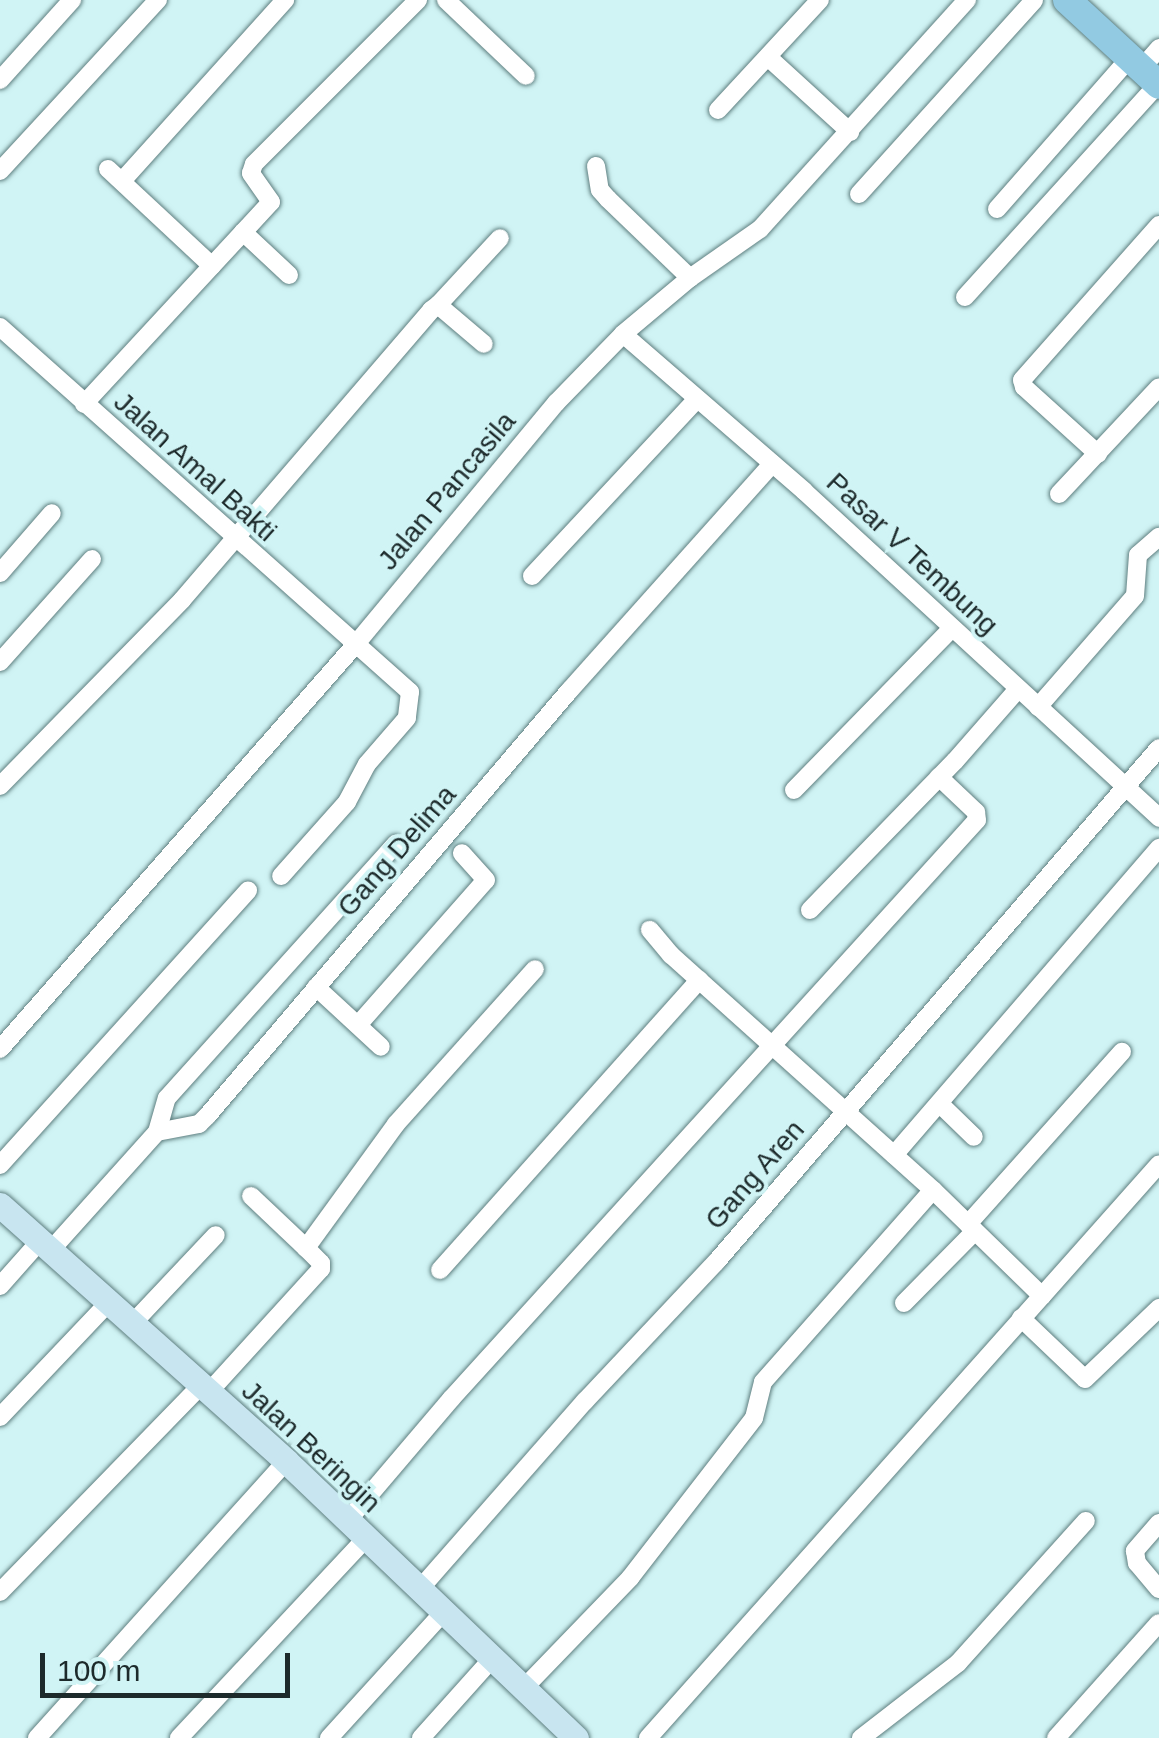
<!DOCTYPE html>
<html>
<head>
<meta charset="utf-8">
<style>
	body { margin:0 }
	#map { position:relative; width:1159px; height:1738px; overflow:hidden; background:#d0f4f5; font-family:Helvetica,sans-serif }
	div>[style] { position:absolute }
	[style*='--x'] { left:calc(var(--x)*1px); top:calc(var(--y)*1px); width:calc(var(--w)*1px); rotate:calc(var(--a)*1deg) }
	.roads { filter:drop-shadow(0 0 2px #5e7e7f) drop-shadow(0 0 2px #5e7e7f) }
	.street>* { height:18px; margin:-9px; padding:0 9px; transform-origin:9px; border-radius:9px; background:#fff }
	.secondary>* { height:25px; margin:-12.5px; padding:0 12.5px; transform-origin:12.5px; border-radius:12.5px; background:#c8e5f0 }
	.primary>* { height:28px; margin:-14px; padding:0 14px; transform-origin:14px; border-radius:14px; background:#92cae2 }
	span { translate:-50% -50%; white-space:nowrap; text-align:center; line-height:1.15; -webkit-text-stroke:8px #d0f4f5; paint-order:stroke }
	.street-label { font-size:28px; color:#1d2a2b }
	.scale { position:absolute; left:40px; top:1653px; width:250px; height:45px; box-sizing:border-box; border:5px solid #1d2a2b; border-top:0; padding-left:12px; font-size:30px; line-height:35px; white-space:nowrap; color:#1d2a2b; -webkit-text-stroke:8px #d0f4f5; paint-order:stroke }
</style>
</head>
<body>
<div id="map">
	<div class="roads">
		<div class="street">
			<div style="--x:446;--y:0;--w:110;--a:43.5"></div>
			<div style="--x:769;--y:58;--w:110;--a:42.4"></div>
			<div style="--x:1141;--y:69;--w:28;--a:-49"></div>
			<div style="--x:0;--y:80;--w:108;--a:-48"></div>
			<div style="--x:718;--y:110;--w:150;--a:-47.2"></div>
			<div style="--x:596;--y:166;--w:24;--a:81"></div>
			<div style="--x:600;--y:190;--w:12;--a:48"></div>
			<div style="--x:608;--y:199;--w:114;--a:43.9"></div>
			<div style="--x:108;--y:169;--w:142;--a:43"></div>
			<div style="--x:0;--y:171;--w:233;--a:-47.3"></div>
			<div style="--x:122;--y:181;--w:244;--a:-48"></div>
			<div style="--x:859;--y:194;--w:261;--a:-47.9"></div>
			<div style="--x:997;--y:209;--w:200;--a:-48.7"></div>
			<div style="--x:243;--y:232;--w:63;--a:43.1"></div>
			<div style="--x:965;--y:297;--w:287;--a:-47.8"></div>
			<div style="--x:438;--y:305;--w:91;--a:-47.2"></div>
			<div style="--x:0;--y:327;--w:549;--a:41.68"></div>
			<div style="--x:410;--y:692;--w:26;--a:97"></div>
			<div style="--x:407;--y:718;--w:61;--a:131"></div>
			<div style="--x:367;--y:764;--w:43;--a:117.8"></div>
			<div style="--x:347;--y:802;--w:99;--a:131.7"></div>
			<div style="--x:623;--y:334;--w:240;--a:40.9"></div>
			<div style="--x:804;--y:491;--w:483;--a:42.6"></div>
			<div style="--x:84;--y:404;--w:275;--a:-47.2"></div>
			<div style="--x:271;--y:202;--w:35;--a:-125"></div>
			<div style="--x:251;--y:173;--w:9;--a:-72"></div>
			<div style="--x:254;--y:164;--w:232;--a:-45"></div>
			<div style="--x:1098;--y:454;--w:100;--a:-137.8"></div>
			<div style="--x:1024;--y:387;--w:7;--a:-106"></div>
			<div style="--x:1022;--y:380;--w:207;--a:-48.5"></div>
			<div style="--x:1059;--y:494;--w:146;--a:-46.9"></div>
			<div style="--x:0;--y:573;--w:79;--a:-49.1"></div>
			<div style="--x:532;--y:576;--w:242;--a:-47"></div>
			<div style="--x:0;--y:662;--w:138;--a:-48.2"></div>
			<div style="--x:1038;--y:707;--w:147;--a:-48.9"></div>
			<div style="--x:1135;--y:596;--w:41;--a:-85.8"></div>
			<div style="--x:1138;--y:555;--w:28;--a:-41"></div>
			<div style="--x:0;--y:786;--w:260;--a:-45.6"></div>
			<div style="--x:182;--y:600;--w:382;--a:-49.3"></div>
			<div style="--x:431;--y:310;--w:9;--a:-36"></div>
			<div style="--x:438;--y:305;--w:60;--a:40.3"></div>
			<div style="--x:794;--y:790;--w:225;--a:-45.7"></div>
			<div style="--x:810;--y:910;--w:208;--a:-45.8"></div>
			<div style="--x:955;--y:761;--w:96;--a:-48.8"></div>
			<div style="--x:316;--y:987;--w:88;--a:42.7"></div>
			<div style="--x:358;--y:1025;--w:193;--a:-48.6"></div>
			<div style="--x:486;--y:880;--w:36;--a:-132"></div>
			<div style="--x:0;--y:1049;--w:538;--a:-48.69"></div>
			<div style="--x:355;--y:645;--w:315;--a:-50.3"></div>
			<div style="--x:556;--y:403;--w:96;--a:-45.8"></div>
			<div style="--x:623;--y:334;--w:87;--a:-39.9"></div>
			<div style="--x:690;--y:278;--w:85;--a:-35"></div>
			<div style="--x:760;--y:229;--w:309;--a:-47.9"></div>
			<div style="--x:940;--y:1104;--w:47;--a:44.1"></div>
			<div style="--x:157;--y:1132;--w:35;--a:-74"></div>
			<div style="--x:167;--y:1098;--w:342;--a:-48"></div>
			<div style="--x:894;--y:1155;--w:406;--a:-49.2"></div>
			<div style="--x:0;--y:1165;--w:370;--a:-47.9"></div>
			<div style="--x:251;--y:1196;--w:76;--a:43.4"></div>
			<div style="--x:968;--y:1224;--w:231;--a:-48.2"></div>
			<div style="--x:51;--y:1250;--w:159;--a:-48.1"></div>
			<div style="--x:157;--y:1132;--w:43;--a:-10.8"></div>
			<div style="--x:199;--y:1124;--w:13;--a:-45"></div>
			<div style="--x:208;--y:1115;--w:557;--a:-49.59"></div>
			<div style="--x:569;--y:691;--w:305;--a:-48.2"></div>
			<div style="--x:440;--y:1270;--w:389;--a:-48.2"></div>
			<div style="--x:0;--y:1286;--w:60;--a:-48.4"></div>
			<div style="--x:1042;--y:1296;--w:176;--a:-48.4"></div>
			<div style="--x:904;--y:1303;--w:101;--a:-45.4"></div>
			<div style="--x:1021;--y:1318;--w:88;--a:43.6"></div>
			<div style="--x:1085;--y:1379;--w:103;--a:-43.8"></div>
			<div style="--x:132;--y:1324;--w:122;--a:-46.7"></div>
			<div style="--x:208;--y:1393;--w:168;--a:-47.7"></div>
			<div style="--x:321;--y:1269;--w:6;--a:-90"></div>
			<div style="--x:321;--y:1263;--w:21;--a:-135"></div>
			<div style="--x:306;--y:1248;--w:153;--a:-54"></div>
			<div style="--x:396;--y:1124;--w:208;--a:-48.1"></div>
			<div style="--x:0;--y:1417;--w:157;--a:-46.5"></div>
			<div style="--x:348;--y:1520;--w:159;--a:-49.6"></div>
			<div style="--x:451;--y:1399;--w:782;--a:-47.75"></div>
			<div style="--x:977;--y:820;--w:8;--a:-97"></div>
			<div style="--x:976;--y:812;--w:51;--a:-136.6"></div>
			<div style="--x:1159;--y:1523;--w:37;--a:131"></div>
			<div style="--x:1135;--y:1551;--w:12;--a:81"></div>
			<div style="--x:1137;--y:1563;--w:34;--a:50"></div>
			<div style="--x:418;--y:1591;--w:253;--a:-48.7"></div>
			<div style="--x:585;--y:1401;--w:192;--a:-46.7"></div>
			<div style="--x:717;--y:1261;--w:677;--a:-49.25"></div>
			<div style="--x:0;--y:1592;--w:287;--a:-45.8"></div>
			<div style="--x:522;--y:1690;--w:156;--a:-46"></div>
			<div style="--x:630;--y:1578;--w:202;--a:-52.2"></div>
			<div style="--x:754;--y:1418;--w:37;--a:-76"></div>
			<div style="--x:763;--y:1382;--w:256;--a:-48.5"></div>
			<div style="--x:37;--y:1738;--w:372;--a:-48"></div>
			<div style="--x:179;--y:1738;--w:272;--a:-46.9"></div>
			<div style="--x:329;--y:1738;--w:168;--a:-47.7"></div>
			<div style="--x:421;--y:1738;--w:103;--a:-48.1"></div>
			<div style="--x:648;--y:1738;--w:592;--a:-48.29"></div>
			<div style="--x:1042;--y:1296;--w:152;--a:-135.8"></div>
			<div style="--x:933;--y:1190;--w:352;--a:-138.1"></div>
			<div style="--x:671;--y:955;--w:33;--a:-130"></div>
			<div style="--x:861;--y:1738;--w:123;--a:-37.7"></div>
			<div style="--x:958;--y:1663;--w:191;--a:-48"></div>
			<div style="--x:1056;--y:1738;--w:154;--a:-48.2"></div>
		</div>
		<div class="secondary">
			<div style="--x:0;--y:1205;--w:384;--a:41.8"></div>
			<div style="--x:286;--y:1461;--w:401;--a:43.7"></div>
		</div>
		<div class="primary">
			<div style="--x:1067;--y:0;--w:125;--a:42.7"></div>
		</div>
	</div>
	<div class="street-label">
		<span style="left:195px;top:467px;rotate:42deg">Jalan Amal Bakti</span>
		<span style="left:447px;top:491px;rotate:-50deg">Jalan Pancasila</span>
		<span style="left:912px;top:554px;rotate:43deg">Pasar V Tembung</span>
		<span style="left:397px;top:851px;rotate:-49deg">Gang Delima</span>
		<span style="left:755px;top:1175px;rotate:-49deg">Gang Aren</span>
		<span style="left:311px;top:1447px;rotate:43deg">Jalan Beringin</span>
	</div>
	<div class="scale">100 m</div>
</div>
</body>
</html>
